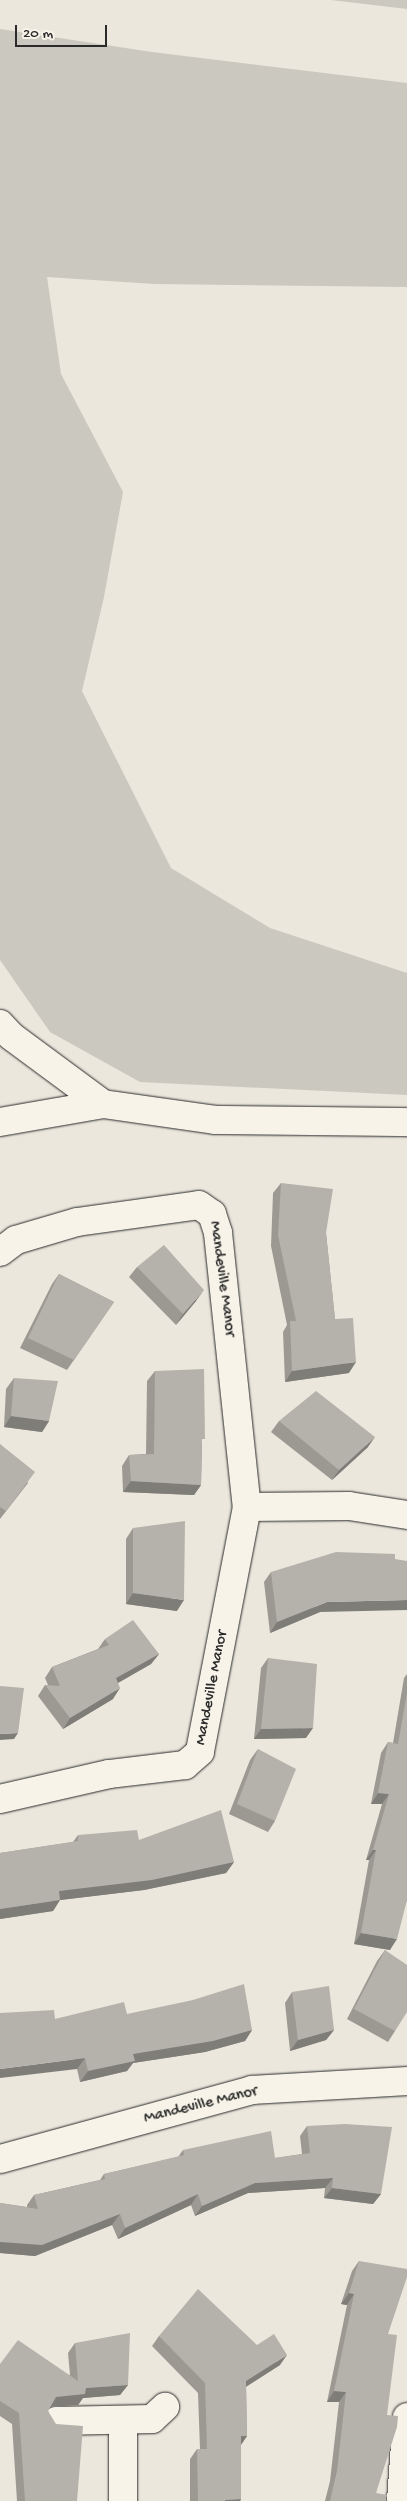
<!DOCTYPE html>
<html>
<head>
<meta charset="utf-8">
<style>
	body { margin:0 }
	#map { position:relative; width:407px; height:2501px; overflow:hidden; background:#ebe7dd; font-family:"Gochi Hand",sans-serif }
	div>[style] { position:absolute }
	[style*='--x'] { left:calc(var(--x)*1px); top:calc(var(--y)*1px); width:calc(var(--w)*1px); rotate:calc(var(--a)*1deg) }
	.green>* { inset:0; background:#cbc8bf }
	.roads { filter:drop-shadow(0 0 1px #2b2b2b) drop-shadow(0 0 1px #2b2b2b) }
	.minor>* { height:28px; margin:-14px; padding:0 14px; transform-origin:14px; border-radius:14px; background:#f7f3e8 }
	.wall>* { inset:0; background:#9c9993 }
	.shaded-wall>* { inset:0; background:#7f7d78 }
	.building>* { inset:0; background:#b5b2ab }
	span { translate:-50% -50%; white-space:nowrap; text-align:center; line-height:1.15; -webkit-text-stroke:4.5px #f7f3e8; paint-order:stroke }
	.street-label { font-size:16px; color:#2b2b2b }
	.scale { position:absolute; left:15px; top:25px; width:92px; height:22px; box-sizing:border-box; border:2px solid #2b2b2b; border-top:0; padding-left:6px; font-size:15px; line-height:18px; white-space:nowrap; color:#2b2b2b; -webkit-text-stroke:4px #f7f3e8; paint-order:stroke }
</style>
</head>
<body>
<div id="map">
	<div class="green">
		<div style="clip-path:polygon(331px 0,407px 0,407px 9px)"></div>
		<div style="clip-path:polygon(0 29px,152px 52px,407px 83px,407px 287px,155px 284px,47px 277px,61px 374px,123px 492px,104px 597px,82px 691px,171px 868px,270px 928px,407px 973px,407px 1095px,140px 1082px,50px 1032px,0 960px)"></div>
	</div>
	<div class="roads">
		<div class="minor">
			<div style="--x:0;--y:1024;--w:16;--a:47"></div>
			<div style="--x:11;--y:1036;--w:114;--a:36.5"></div>
			<div style="--x:0;--y:1122;--w:105;--a:-9.9"></div>
			<div style="--x:103;--y:1104;--w:113;--a:8.1"></div>
			<div style="--x:215;--y:1120;--w:192;--a:0.6"></div>
			<div style="--x:0;--y:1252;--w:20;--a:-37"></div>
			<div style="--x:16;--y:1240;--w:64;--a:-16.4"></div>
			<div style="--x:77;--y:1222;--w:123;--a:-7.9"></div>
			<div style="--x:199;--y:1205;--w:16;--a:35"></div>
			<div style="--x:212;--y:1214;--w:20;--a:72"></div>
			<div style="--x:218;--y:1233;--w:276;--a:84"></div>
			<div style="--x:247;--y:1507;--w:249;--a:100.9"></div>
			<div style="--x:200;--y:1752;--w:20;--a:139"></div>
			<div style="--x:185;--y:1765;--w:77;--a:173.2"></div>
			<div style="--x:109;--y:1774;--w:112;--a:167.1"></div>
			<div style="--x:247;--y:1507;--w:102;--a:-0.6"></div>
			<div style="--x:349;--y:1506;--w:59;--a:8.8"></div>
			<div style="--x:0;--y:2159;--w:261;--a:-15.3"></div>
			<div style="--x:252;--y:2090;--w:155;--a:-3.3"></div>
			<div style="--x:56;--y:2421;--w:96;--a:-1.2"></div>
			<div style="--x:152;--y:2419;--w:18;--a:-43"></div>
			<div style="--x:123;--y:2501;--w:80;--a:-90"></div>
			<div style="--x:401;--y:2501;--w:84;--a:-85.9"></div>
		</div>
	</div>
	<div class="wall">
		<div style="clip-path:polygon(281px 1183px,326px 1233px,335px 1319px,349px 1373px,285px 1382px,283px 1332px,287px 1325px,271px 1246px,273px 1193px)"></div>
		<div style="clip-path:polygon(137px 1267px,196px 1301px,176px 1325px,129px 1277px)"></div>
		<div style="clip-path:polygon(59px 1274px,114px 1302px,67px 1370px,20px 1348px,52px 1284px)"></div>
		<div style="clip-path:polygon(155px 1371px,202px 1444px,201px 1485px,194px 1495px,123px 1492px,122px 1466px,129px 1455px,146px 1454px,147px 1381px)"></div>
		<div style="clip-path:polygon(14px 1378px,49px 1421px,42px 1432px,4px 1427px,6px 1389px)"></div>
		<div style="clip-path:polygon(279px 1421px,368px 1447px,332px 1480px,271px 1432px)"></div>
		<div style="clip-path:polygon(0 1444px,28px 1483px,0 1519px)"></div>
		<div style="clip-path:polygon(133px 1528px,177px 1611px,126px 1604px,126px 1539px)"></div>
		<div style="clip-path:polygon(271px 1572px,320px 1612px,270px 1633px,264px 1582px)"></div>
		<div style="clip-path:polygon(105px 1639px,159px 1654px,151px 1664px,118px 1683px,113px 1699px,63px 1729px,38px 1696px,45px 1685px,48px 1685px,45px 1678px,52px 1667px,98px 1649px)"></div>
		<div style="clip-path:polygon(268px 1658px,306px 1738px,254px 1739px,261px 1668px)"></div>
		<div style="clip-path:polygon(407px 1674px,407px 1900px,390px 1950px,354px 1944px,369px 1860px,366px 1860px,382px 1804px,371px 1804px,381px 1753px,388px 1742px,393px 1743px,404px 1678px)"></div>
		<div style="clip-path:polygon(258px 1749px,275px 1821px,268px 1832px,229px 1814px,250px 1760px)"></div>
		<div style="clip-path:polygon(78px 1835px,139px 1840px,234px 1862px,226px 1873px,144px 1890px,60px 1900px,53px 1911px,0 1919px,0 1853px,73px 1842px)"></div>
		<div style="clip-path:polygon(385px 1950px,395px 2031px,388px 2042px,347px 2019px,377px 1961px)"></div>
		<div style="clip-path:polygon(292px 1992px,334px 2030px,326px 2040px,290px 2051px,285px 2003px)"></div>
		<div style="clip-path:polygon(127px 2014px,252px 2030px,245px 2041px,205px 2052px,133px 2063px,127px 2071px,80px 2082px,77px 2069px,55px 2019px)"></div>
		<div style="clip-path:polygon(307px 2126px,381px 2194px,373px 2204px,324px 2198px,325px 2188px,248px 2193px,195px 2216px,191px 2205px,118px 2239px,112px 2225px,35px 2256px,0 2253px,0 2203px,27px 2207px,27px 2205px,34px 2195px,100px 2180px,104px 2174px,178px 2157px,183px 2150px,275px 2158px,302px 2154px,300px 2136px)"></div>
		<div style="clip-path:polygon(359px 2261px,388px 2334px,376px 2493px,385px 2501px,325px 2501px,330px 2481px,339px 2402px,327px 2402px,347px 2305px,341px 2304px,352px 2271px)"></div>
		<div style="clip-path:polygon(159px 2336px,257px 2345px,280px 2365px,246px 2387px,247px 2436px,241px 2445px,241px 2499px,240px 2501px,190px 2501px,190px 2459px,197px 2449px,200px 2449px,198px 2393px,152px 2346px)"></div>
		<div style="clip-path:polygon(75px 2343px,128px 2385px,120px 2395px,83px 2398px,78px 2405px,50px 2407px,48px 2411px,77px 2501px,17px 2501px,12px 2424px,0 2416px,0 2364px,70px 2375px,68px 2353px)"></div>
	</div>
	<div class="shaded-wall">
		<div style="clip-path:polygon(204px 1290px,196px 1301px,176px 1325px,183px 1314px)"></div>
		<div style="clip-path:polygon(356px 1362px,349px 1373px,285px 1382px,292px 1371px)"></div>
		<div style="clip-path:polygon(11px 1416px,49px 1421px,42px 1432px,4px 1427px)"></div>
		<div style="clip-path:polygon(375px 1437px,368px 1447px,332px 1480px,339px 1470px)"></div>
		<div style="clip-path:polygon(131px 1481px,201px 1485px,194px 1495px,123px 1492px)"></div>
		<div style="clip-path:polygon(133px 1593px,184px 1600px,177px 1611px,126px 1604px)"></div>
		<div style="clip-path:polygon(407px 1600px,407px 1610px,320px 1612px,270px 1633px,277px 1622px,327px 1602px)"></div>
		<div style="clip-path:polygon(159px 1654px,151px 1664px,109px 1688px,116px 1678px)"></div>
		<div style="clip-path:polygon(120px 1688px,113px 1699px,63px 1729px,70px 1718px)"></div>
		<div style="clip-path:polygon(313px 1728px,306px 1738px,254px 1739px,261px 1729px)"></div>
		<div style="clip-path:polygon(18px 1733px,14px 1739px,0 1740px,0 1734px)"></div>
		<div style="clip-path:polygon(378px 1793px,389px 1794px,382px 1804px,371px 1804px)"></div>
		<div style="clip-path:polygon(373px 1850px,376px 1850px,369px 1860px,366px 1860px)"></div>
		<div style="clip-path:polygon(234px 1862px,226px 1873px,144px 1890px,52px 1901px,59px 1891px)"></div>
		<div style="clip-path:polygon(60px 1900px,53px 1911px,0 1919px,0 1909px)"></div>
		<div style="clip-path:polygon(361px 1933px,397px 1939px,390px 1950px,354px 1944px)"></div>
		<div style="clip-path:polygon(252px 2030px,245px 2041px,205px 2052px,133px 2063px,127px 2071px,80px 2082px,88px 2071px,133px 2054px)"></div>
		<div style="clip-path:polygon(334px 2030px,326px 2040px,290px 2051px,298px 2040px)"></div>
		<div style="clip-path:polygon(85px 2058px,77px 2069px,0 2078px,0 2069px)"></div>
		<div style="clip-path:polygon(333px 2178px,325px 2188px,248px 2193px,195px 2216px,202px 2206px,255px 2183px)"></div>
		<div style="clip-path:polygon(332px 2188px,381px 2194px,373px 2204px,324px 2198px)"></div>
		<div style="clip-path:polygon(198px 2194px,191px 2205px,118px 2239px,125px 2228px)"></div>
		<div style="clip-path:polygon(120px 2214px,112px 2225px,35px 2256px,0 2253px,0 2242px)"></div>
		<div style="clip-path:polygon(349px 2293px,354px 2294px,347px 2305px,341px 2304px)"></div>
		<div style="clip-path:polygon(287px 2355px,280px 2365px,239px 2391px,246px 2381px)"></div>
		<div style="clip-path:polygon(128px 2385px,120px 2395px,83px 2398px,78px 2405px,48px 2407px,56px 2397px,86px 2388px)"></div>
		<div style="clip-path:polygon(334px 2391px,346px 2392px,339px 2402px,327px 2402px)"></div>
		<div style="clip-path:polygon(241px 2436px,247px 2436px,240px 2446px)"></div>
		<div style="clip-path:polygon(241px 2499px,240px 2501px,224px 2501px,225px 2500px)"></div>
	</div>
	<div class="building">
		<div style="clip-path:polygon(281px 1183px,333px 1189px,326px 1233px,335px 1319px,353px 1318px,356px 1362px,292px 1371px,290px 1321px,296px 1321px,278px 1235px)"></div>
		<div style="clip-path:polygon(164px 1245px,204px 1290px,183px 1314px,137px 1267px)"></div>
		<div style="clip-path:polygon(59px 1274px,114px 1302px,74px 1360px,28px 1338px)"></div>
		<div style="clip-path:polygon(204px 1369px,205px 1439px,202px 1439px,201px 1485px,131px 1481px,129px 1455px,154px 1454px,155px 1371px)"></div>
		<div style="clip-path:polygon(14px 1378px,58px 1381px,49px 1421px,11px 1416px)"></div>
		<div style="clip-path:polygon(316px 1391px,375px 1437px,339px 1470px,279px 1421px)"></div>
		<div style="clip-path:polygon(0 1444px,35px 1472px,6px 1511px,0 1507px)"></div>
		<div style="clip-path:polygon(185px 1521px,184px 1600px,133px 1593px,133px 1528px)"></div>
		<div style="clip-path:polygon(336px 1552px,395px 1554px,395px 1559px,407px 1561px,407px 1600px,327px 1602px,277px 1622px,271px 1572px)"></div>
		<div style="clip-path:polygon(133px 1620px,159px 1654px,116px 1678px,120px 1688px,70px 1718px,45px 1685px,60px 1686px,52px 1667px,109px 1645px,105px 1639px)"></div>
		<div style="clip-path:polygon(268px 1658px,317px 1664px,313px 1728px,261px 1729px)"></div>
		<div style="clip-path:polygon(0 1686px,24px 1688px,18px 1733px,0 1734px)"></div>
		<div style="clip-path:polygon(407px 1693px,407px 1900px,397px 1939px,361px 1933px,376px 1850px,373px 1850px,389px 1794px,378px 1793px,388px 1742px,398px 1744px)"></div>
		<div style="clip-path:polygon(258px 1749px,296px 1769px,275px 1821px,237px 1804px)"></div>
		<div style="clip-path:polygon(221px 1810px,234px 1862px,152px 1880px,59px 1891px,60px 1900px,0 1909px,0 1853px,78px 1841px,78px 1835px,137px 1830px,139px 1840px)"></div>
		<div style="clip-path:polygon(385px 1950px,407px 1965px,407px 2012px,395px 2031px,354px 2009px)"></div>
		<div style="clip-path:polygon(244px 1984px,252px 2030px,213px 2041px,133px 2054px,135px 2061px,88px 2071px,85px 2058px,0 2069px,0 2013px,54px 2010px,55px 2019px,124px 2002px,127px 2014px,193px 2000px)"></div>
		<div style="clip-path:polygon(329px 1986px,334px 2030px,298px 2040px,292px 1992px)"></div>
		<div style="clip-path:polygon(345px 2124px,392px 2127px,381px 2194px,332px 2188px,333px 2178px,255px 2183px,202px 2206px,198px 2194px,125px 2228px,120px 2214px,42px 2245px,0 2242px,0 2203px,38px 2209px,34px 2195px,105px 2179px,104px 2174px,184px 2155px,183px 2150px,271px 2131px,275px 2158px,310px 2153px,307px 2126px)"></div>
		<div style="clip-path:polygon(359px 2261px,407px 2269px,407px 2277px,388px 2334px,397px 2335px,387px 2415px,398px 2416px,397px 2427px,376px 2493px,387px 2495px,385px 2501px,330px 2501px,337px 2471px,346px 2392px,334px 2391px,354px 2294px,349px 2293px)"></div>
		<div style="clip-path:polygon(198px 2289px,257px 2345px,274px 2334px,287px 2355px,246px 2381px,247px 2436px,241px 2436px,241px 2499px,225px 2500px,225px 2501px,198px 2501px,197px 2449px,207px 2449px,205px 2383px,159px 2336px)"></div>
		<div style="clip-path:polygon(130px 2333px,128px 2385px,86px 2388px,85px 2394px,56px 2397px,48px 2411px,56px 2424px,83px 2426px,77px 2501px,14px 2501px,25px 2501px,19px 2413px,0 2401px,0 2364px,18px 2340px,78px 2381px,75px 2343px)"></div>
	</div>
	<div class="street-label">
		<span style="left:221px;top:1279px;rotate:82deg">Mandeville Manor</span>
		<span style="left:213px;top:1688px;rotate:-79deg">Mandeville Manor</span>
		<span style="left:201px;top:2106px;rotate:-14deg">Mandeville Manor</span>
	</div>
	<div class="scale">20 m</div>
</div>
</body>
</html>
